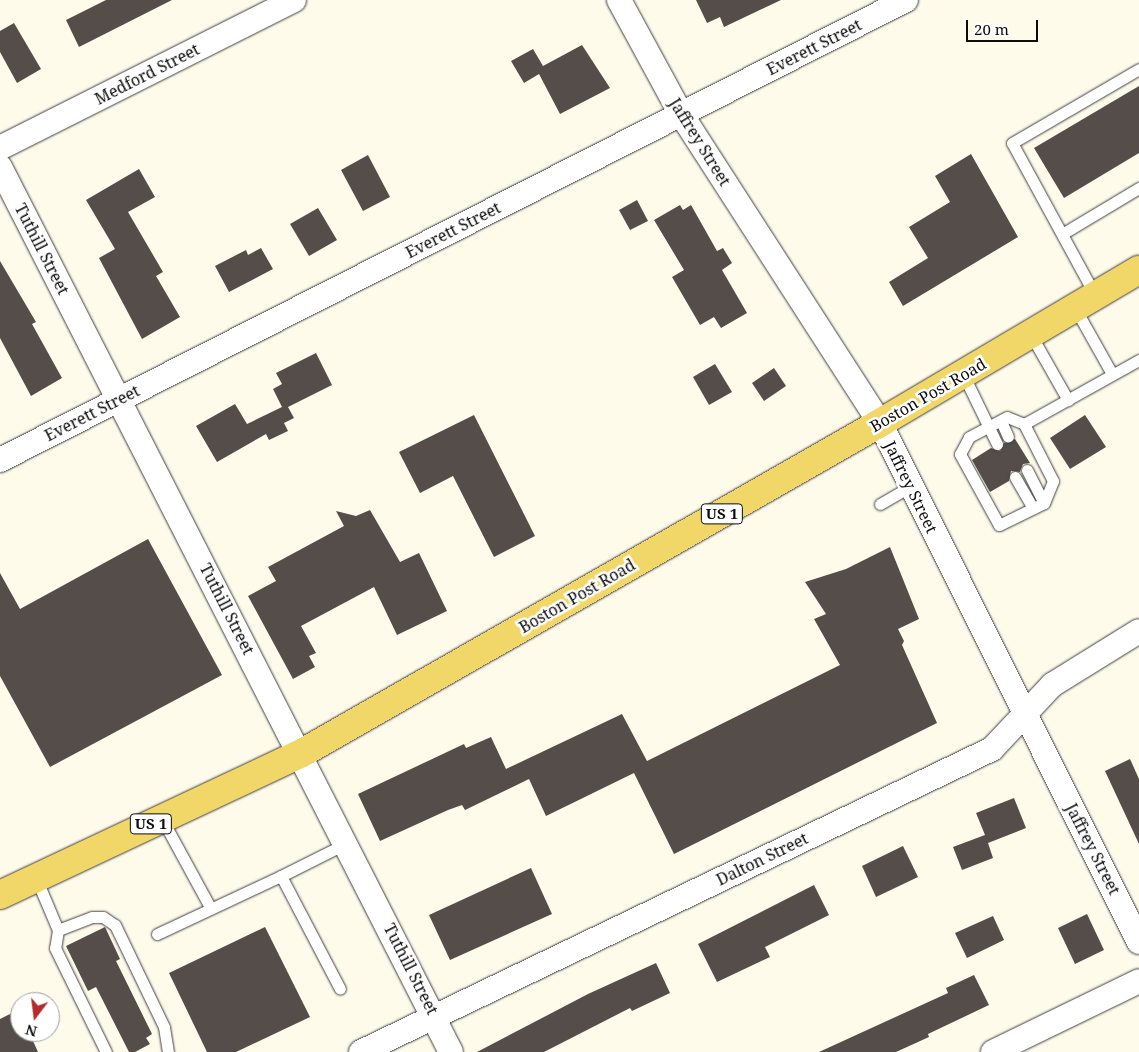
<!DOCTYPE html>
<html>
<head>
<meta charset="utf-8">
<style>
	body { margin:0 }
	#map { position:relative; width:1139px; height:1052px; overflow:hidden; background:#fefbeb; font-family:"Noto Serif",serif }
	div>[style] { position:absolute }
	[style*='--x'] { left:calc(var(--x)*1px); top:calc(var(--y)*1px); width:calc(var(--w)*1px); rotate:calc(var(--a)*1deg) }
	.building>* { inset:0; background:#544d49 }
	.roads { filter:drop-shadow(0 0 1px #3f3f3f) drop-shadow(0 0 1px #3f3f3f) }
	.service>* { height:11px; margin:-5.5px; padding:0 5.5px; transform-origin:5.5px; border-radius:5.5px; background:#fff }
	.minor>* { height:24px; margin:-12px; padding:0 12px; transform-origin:12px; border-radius:12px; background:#fff }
	.primary>* { height:28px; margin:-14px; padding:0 14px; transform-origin:14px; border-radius:14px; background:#f1d668 }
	span { translate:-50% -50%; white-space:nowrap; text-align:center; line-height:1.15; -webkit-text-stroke:5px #fff; paint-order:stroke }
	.shield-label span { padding:1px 4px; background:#fff; border:1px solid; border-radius:4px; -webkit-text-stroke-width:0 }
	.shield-label { font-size:15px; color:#0c0c0c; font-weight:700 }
	.street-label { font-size:16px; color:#0c0c0c }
	.north { position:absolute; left:10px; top:992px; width:50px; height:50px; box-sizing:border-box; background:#fff; border:1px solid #9e9e9e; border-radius:50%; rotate:195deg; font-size:14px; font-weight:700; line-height:20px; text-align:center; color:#0c0c0c }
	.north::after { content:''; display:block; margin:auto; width:18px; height:22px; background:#b42c2c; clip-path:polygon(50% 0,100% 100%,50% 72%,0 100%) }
	.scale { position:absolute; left:966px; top:20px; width:72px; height:22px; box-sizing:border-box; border:2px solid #0c0c0c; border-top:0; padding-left:6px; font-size:15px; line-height:18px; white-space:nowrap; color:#0c0c0c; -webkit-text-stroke:4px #fff; paint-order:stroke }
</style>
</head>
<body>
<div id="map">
	<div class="building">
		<div style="clip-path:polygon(106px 0,172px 0,79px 47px,66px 20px)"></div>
		<div style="clip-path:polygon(696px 0,781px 0,724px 27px,720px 17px,707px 23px)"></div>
		<div style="clip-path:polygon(14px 23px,41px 69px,17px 83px,0 52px,0 31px)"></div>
		<div style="clip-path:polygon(582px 45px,610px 88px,560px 114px,539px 74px,524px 83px,511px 61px,533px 49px,543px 66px)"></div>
		<div style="clip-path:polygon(1139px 86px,1139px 153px,1064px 198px,1034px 148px)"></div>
		<div style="clip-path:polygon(971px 154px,1018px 237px,903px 306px,889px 282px,928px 258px,909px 227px,950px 202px,935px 176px)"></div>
		<div style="clip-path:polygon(368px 155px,390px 197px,363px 211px,341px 170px)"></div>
		<div style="clip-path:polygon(139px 169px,155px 197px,128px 212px,163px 272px,156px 276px,180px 317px,142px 339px,99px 258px,115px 249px,86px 200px)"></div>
		<div style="clip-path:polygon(637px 200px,648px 221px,630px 230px,619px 210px)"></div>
		<div style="clip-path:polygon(680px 205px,683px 210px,691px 205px,717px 251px,723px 248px,732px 263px,722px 270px,747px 313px,721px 328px,714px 317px,700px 325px,672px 277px,684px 270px,654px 220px)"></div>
		<div style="clip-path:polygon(318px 208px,337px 240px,309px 256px,290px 224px)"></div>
		<div style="clip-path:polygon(261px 248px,273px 269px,229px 292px,215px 266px,246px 250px,248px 255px)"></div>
		<div style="clip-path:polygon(0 261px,36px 322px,32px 324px,62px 378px,31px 396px,0 338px)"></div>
		<div style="clip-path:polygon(316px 353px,332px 385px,288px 407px,294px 418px,284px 423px,288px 431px,269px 440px,266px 434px,217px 462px,196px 426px,235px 404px,247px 424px,282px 407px,273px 389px,282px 384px,276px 373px)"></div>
		<div style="clip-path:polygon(715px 364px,732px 392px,709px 405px,693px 377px)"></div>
		<div style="clip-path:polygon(774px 368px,786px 386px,764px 401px,752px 383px)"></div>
		<div style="clip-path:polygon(474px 415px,535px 536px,494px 557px,453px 476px,420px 493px,399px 452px)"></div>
		<div style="clip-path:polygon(1085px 415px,1106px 447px,1070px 469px,1050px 438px)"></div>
		<div style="clip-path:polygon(1015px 439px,1030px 463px,1023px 464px,1020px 472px,1011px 471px,1009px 481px,990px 492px,972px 460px,991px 448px,1000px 451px,1004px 443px)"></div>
		<div style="clip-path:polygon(370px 510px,400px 562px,419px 553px,447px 611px,397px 635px,374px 587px,301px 626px,316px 653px,309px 656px,315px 667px,293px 679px,248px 596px,276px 581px,268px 567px,344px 526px,336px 511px,356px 516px)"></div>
		<div style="clip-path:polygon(148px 539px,222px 675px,50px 767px,0 676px,0 573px,20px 609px)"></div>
		<div style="clip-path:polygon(890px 547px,919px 619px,898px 629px,904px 641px,902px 645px,937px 723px,674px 854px,634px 773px,546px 816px,529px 779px,465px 810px,462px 805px,448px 810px,380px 841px,358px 794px,464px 744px,466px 748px,491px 737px,506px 769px,622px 714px,647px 761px,840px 665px,814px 619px,826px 614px,805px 582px,846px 569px)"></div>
		<div style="clip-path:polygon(1130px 759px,1139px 779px,1139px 844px,1105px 771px)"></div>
		<div style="clip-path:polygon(1014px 798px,1026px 828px,988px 843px,993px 858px,962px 870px,953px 847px,985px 835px,976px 813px)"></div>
		<div style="clip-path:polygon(903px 846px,918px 877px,876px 897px,862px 866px)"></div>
		<div style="clip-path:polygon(531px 868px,552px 914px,450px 960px,429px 915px)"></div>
		<div style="clip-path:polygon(814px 885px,829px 915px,765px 947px,770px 957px,717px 982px,698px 944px)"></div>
		<div style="clip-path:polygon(1087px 914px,1104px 950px,1075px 964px,1058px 928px)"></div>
		<div style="clip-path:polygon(993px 916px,1004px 940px,967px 958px,955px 933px)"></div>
		<div style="clip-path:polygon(105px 927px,120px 959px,116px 961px,152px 1034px,146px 1038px,150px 1044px,135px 1052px,129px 1052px,96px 987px,88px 991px,66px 946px)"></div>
		<div style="clip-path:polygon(265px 927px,310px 1017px,236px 1052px,207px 1052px,169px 973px)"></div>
		<div style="clip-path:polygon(656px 963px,670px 993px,632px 1011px,630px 1008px,544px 1052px,477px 1052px,588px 994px)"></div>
		<div style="clip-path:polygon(974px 975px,989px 1005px,928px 1034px,929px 1037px,896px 1052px,819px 1052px,948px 993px,946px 988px)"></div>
		<div style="clip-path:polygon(20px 1009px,20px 1032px,29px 1032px,38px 1052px,0 1052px,0 1019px)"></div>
	</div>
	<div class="roads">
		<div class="service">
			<div style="--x:1062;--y:234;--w:90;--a:-30.9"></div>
			<div style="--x:1095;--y:295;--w:173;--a:-118.6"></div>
			<div style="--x:1012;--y:143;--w:147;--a:-30.2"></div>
			<div style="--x:1075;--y:308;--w:76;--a:60.7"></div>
			<div style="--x:1031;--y:335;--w:75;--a:60.4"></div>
			<div style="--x:963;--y:374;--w:78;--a:64.1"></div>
			<div style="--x:1007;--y:417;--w:18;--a:22"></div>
			<div style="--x:1024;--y:424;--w:64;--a:63"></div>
			<div style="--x:1053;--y:481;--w:24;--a:112"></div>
			<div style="--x:1044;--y:503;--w:50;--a:153.9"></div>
			<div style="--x:999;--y:525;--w:81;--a:-118.8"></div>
			<div style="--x:960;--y:454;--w:19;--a:-62"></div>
			<div style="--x:969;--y:437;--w:43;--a:-27.8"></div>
			<div style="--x:1001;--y:421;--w:17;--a:66"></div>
			<div style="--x:1024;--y:424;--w:132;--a:-29.1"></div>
			<div style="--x:1027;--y:470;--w:37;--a:63"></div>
			<div style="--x:1015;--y:477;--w:36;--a:60"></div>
			<div style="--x:880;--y:504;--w:34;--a:-30"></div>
			<div style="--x:162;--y:819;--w:102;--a:61.4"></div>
			<div style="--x:281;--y:876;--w:74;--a:-26.6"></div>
			<div style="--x:36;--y:878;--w:56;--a:67.1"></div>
			<div style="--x:58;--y:930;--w:18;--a:99"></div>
			<div style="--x:55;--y:948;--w:116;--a:63.9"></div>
			<div style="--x:58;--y:930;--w:36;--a:-21"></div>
			<div style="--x:92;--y:917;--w:11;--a:0"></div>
			<div style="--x:103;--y:917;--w:14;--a:34"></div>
			<div style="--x:115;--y:925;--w:113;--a:64.3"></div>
			<div style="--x:164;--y:1027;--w:25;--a:81"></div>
			<div style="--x:157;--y:934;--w:137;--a:-25.1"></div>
			<div style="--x:281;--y:876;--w:127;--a:62.4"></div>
		</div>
		<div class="minor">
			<div style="--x:619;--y:0;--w:130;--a:61.5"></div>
			<div style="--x:681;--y:114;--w:368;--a:57.2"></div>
			<div style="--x:880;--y:423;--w:580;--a:63.48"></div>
			<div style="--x:0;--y:148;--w:329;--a:-26.7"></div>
			<div style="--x:0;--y:167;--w:993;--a:63"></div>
			<div style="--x:0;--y:460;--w:1016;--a:-26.92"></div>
			<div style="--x:361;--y:1052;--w:700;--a:-25.65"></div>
			<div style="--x:992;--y:749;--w:88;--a:-46.8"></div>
			<div style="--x:1052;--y:685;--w:102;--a:-31.8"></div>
			<div style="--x:993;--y:1052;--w:162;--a:-25.9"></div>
		</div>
		<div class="primary">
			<div style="--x:0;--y:895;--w:334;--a:-25.2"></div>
			<div style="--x:302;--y:753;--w:666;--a:-29.72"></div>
			<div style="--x:880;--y:423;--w:301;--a:-30.6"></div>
		</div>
	</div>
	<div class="shield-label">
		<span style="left:722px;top:514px">US 1</span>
		<span style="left:151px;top:824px">US 1</span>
	</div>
	<div class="street-label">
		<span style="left:814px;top:47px;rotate:-27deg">Everett Street</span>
		<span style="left:147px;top:74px;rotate:-27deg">Medford Street</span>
		<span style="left:700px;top:142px;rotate:58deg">Jaffrey Street</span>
		<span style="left:453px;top:230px;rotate:-27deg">Everett Street</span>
		<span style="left:42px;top:249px;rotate:63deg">Tuthill Street</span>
		<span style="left:928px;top:395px;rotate:-30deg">Boston Post Road</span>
		<span style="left:92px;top:413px;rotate:-27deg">Everett Street</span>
		<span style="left:911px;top:487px;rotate:64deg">Jaffrey Street</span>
		<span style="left:577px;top:596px;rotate:-30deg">Boston Post Road</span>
		<span style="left:227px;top:609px;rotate:63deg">Tuthill Street</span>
		<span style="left:1093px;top:849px;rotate:63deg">Jaffrey Street</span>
		<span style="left:762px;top:859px;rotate:-26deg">Dalton Street</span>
		<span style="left:411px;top:969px;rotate:63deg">Tuthill Street</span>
	</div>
	<div class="north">N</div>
	<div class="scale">20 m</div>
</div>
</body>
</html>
